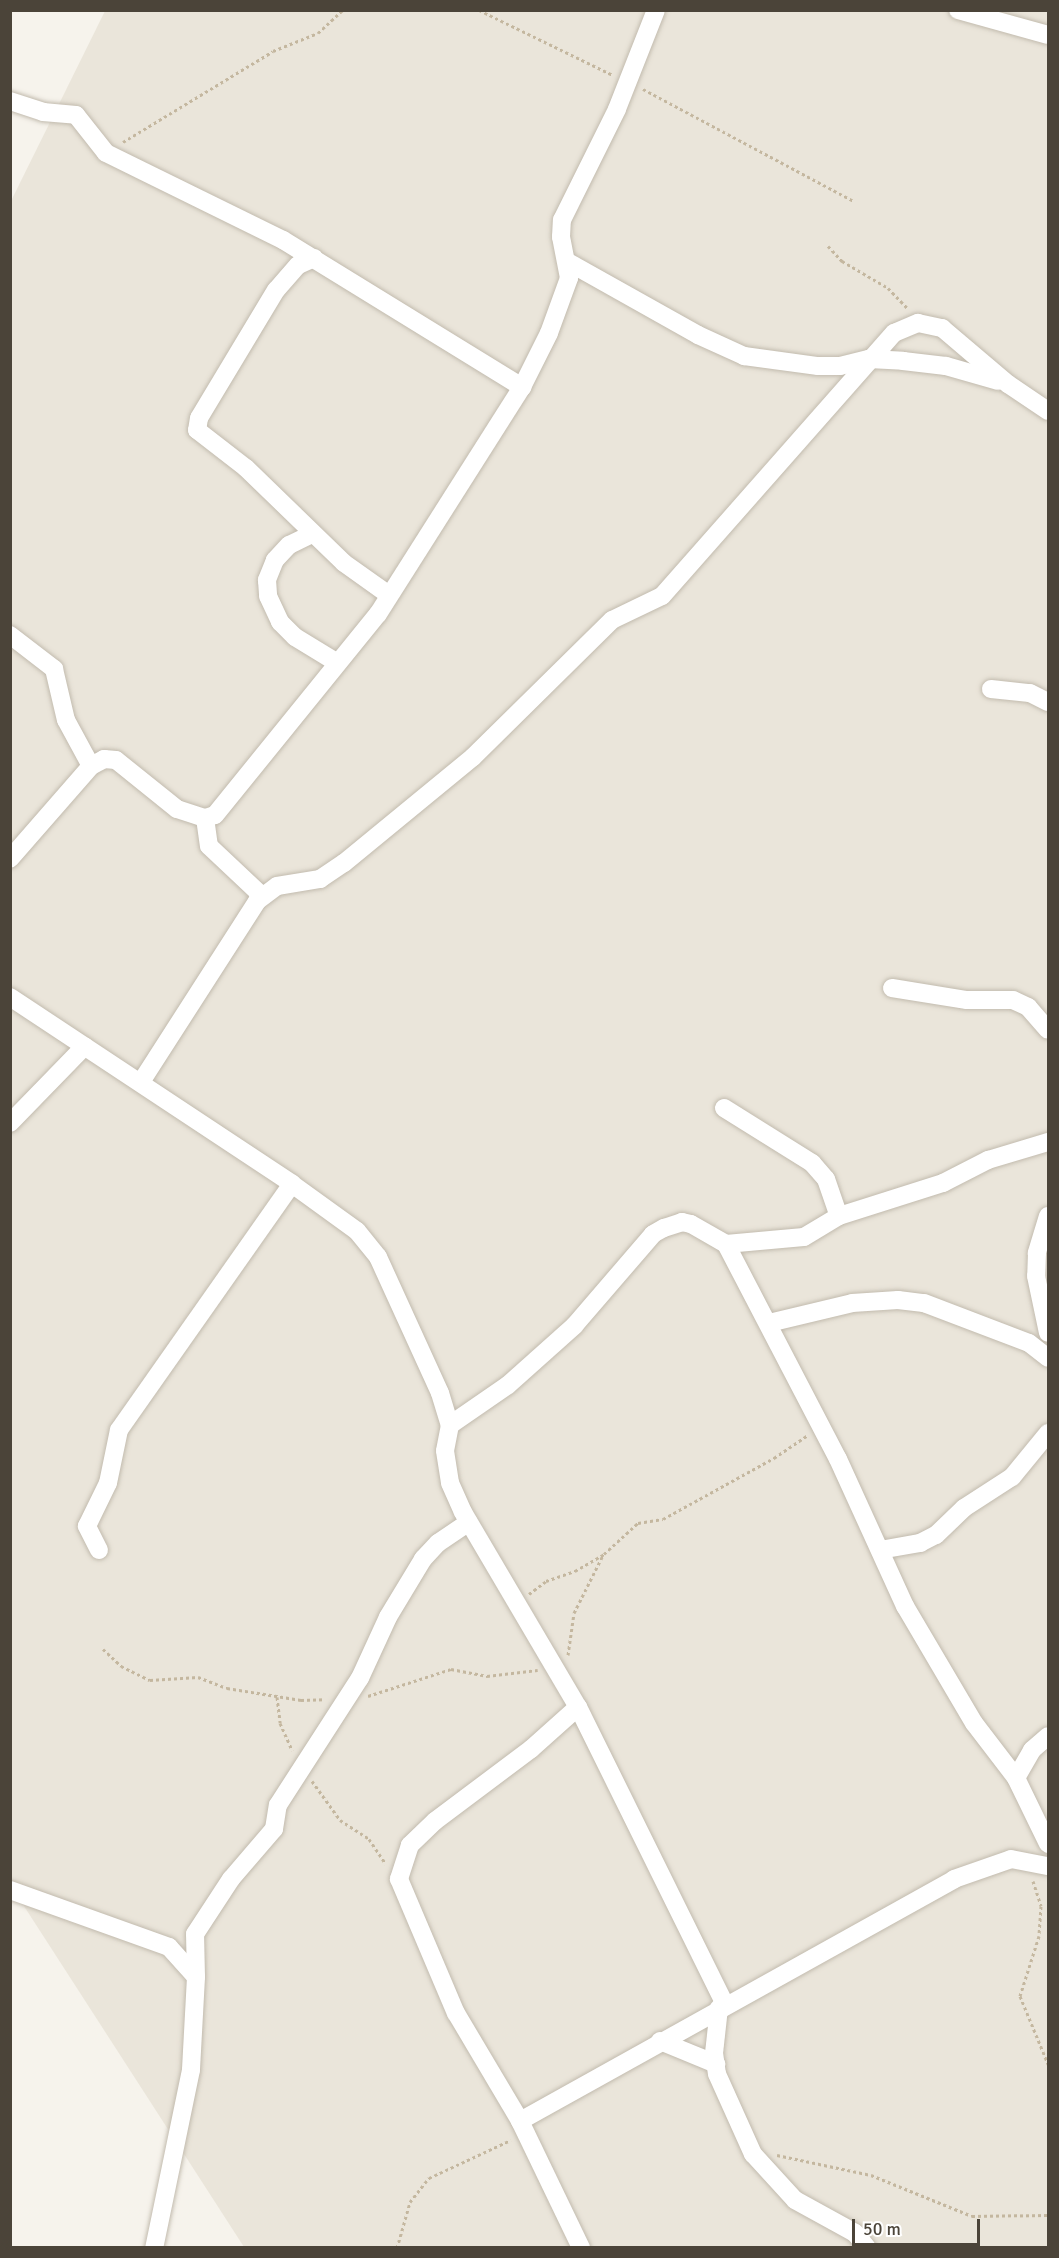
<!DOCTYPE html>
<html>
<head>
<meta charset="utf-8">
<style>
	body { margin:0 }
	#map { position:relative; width:1059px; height:2258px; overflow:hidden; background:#f6f3ec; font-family:Signika,sans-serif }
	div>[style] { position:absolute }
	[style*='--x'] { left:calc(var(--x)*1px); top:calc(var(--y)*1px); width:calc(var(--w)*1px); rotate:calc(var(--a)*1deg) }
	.residential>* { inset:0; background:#eae5da }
	.path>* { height:3px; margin-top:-1.5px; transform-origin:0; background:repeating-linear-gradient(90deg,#c4b79f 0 3px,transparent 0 6px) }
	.roads { filter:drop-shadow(0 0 2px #c2bbae) drop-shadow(0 0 2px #c2bbae) }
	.minor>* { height:18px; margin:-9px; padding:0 9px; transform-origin:9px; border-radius:9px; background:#fff }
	span { translate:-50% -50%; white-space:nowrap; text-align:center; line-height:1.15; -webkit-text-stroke:6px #fff; paint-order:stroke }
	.frame { position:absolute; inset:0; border:12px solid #4b4439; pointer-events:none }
	.scale { position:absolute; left:852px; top:2219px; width:128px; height:27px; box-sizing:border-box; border:3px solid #4b4439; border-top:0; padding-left:8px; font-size:18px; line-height:21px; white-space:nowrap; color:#4b4439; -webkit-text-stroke:4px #fff; paint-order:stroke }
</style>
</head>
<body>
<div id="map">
	<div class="residential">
		<div style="clip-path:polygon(105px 11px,1048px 11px,1048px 2247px,244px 2247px,11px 1886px,10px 203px)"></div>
	</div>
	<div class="path">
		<div style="--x:479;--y:10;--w:149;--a:25.9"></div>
		<div style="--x:643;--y:89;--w:239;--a:28"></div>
		<div style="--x:123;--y:142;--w:175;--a:-31.2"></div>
		<div style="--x:273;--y:51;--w:48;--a:-21.8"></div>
		<div style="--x:318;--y:33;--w:34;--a:-43"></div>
		<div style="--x:828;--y:246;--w:21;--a:47"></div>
		<div style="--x:842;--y:261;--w:53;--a:30.4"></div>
		<div style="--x:888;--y:288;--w:29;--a:46"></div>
		<div style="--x:529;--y:1594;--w:21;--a:-37"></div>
		<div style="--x:546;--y:1581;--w:31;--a:-19"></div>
		<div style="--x:575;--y:1571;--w:34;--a:-30"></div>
		<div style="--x:604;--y:1554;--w:46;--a:-42.4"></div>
		<div style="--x:638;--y:1523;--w:25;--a:-9"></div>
		<div style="--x:663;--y:1519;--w:127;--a:-28.8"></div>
		<div style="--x:774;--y:1458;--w:41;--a:-34.1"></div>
		<div style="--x:103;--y:1649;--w:25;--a:43"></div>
		<div style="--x:121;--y:1666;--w:32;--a:26"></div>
		<div style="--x:150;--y:1680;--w:48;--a:-3.6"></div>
		<div style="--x:198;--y:1677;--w:31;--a:21"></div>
		<div style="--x:227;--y:1688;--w:75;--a:9.2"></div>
		<div style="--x:301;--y:1700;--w:24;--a:-2"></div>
		<div style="--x:568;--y:1655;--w:42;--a:-81.9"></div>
		<div style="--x:574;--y:1613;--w:65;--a:-63.4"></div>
		<div style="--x:368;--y:1696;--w:87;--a:-18"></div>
		<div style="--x:451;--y:1669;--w:37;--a:11"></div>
		<div style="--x:487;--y:1676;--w:51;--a:-6.7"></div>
		<div style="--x:277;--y:1697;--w:26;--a:83"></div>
		<div style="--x:280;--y:1723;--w:30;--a:66"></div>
		<div style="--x:312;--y:1781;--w:48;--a:54.3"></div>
		<div style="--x:340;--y:1820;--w:35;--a:33"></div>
		<div style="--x:369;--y:1839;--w:30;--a:56"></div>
		<div style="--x:1033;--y:1881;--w:26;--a:72"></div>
		<div style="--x:1041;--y:1906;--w:30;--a:94"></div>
		<div style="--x:1039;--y:1936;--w:63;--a:107.6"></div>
		<div style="--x:1020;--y:1996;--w:74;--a:67.6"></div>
		<div style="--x:777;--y:2155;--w:96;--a:12"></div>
		<div style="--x:871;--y:2175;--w:109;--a:22.1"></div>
		<div style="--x:972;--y:2216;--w:76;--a:-0.8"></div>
		<div style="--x:397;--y:2248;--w:48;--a:-74.2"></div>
		<div style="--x:410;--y:2202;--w:31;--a:-52"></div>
		<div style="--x:429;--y:2178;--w:90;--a:-24.9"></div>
	</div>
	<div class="roads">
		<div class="minor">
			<div style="--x:958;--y:10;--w:93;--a:15.5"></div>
			<div style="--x:10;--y:101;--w:35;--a:18"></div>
			<div style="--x:43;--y:112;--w:33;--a:5"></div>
			<div style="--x:76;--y:115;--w:48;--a:51.7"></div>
			<div style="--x:106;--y:153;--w:197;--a:26.2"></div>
			<div style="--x:283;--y:240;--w:281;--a:31.6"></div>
			<div style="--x:314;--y:258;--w:17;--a:156"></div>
			<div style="--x:298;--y:265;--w:33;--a:131"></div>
			<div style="--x:276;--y:290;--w:149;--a:121"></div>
			<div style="--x:199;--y:418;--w:12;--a:99"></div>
			<div style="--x:197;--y:430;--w:62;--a:37.8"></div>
			<div style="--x:246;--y:468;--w:136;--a:44.1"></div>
			<div style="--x:344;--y:563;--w:55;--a:35.4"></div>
			<div style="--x:568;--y:262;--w:149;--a:29.3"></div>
			<div style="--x:698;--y:335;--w:51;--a:24.5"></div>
			<div style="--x:744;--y:356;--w:75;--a:7.7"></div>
			<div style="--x:818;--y:366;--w:22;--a:0"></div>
			<div style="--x:840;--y:366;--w:30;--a:-14"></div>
			<div style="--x:869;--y:359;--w:34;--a:3"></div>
			<div style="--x:903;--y:361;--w:43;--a:6.6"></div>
			<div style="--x:946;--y:366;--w:54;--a:16.1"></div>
			<div style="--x:312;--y:534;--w:25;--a:154"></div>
			<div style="--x:289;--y:545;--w:21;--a:133"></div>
			<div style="--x:275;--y:560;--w:22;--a:112"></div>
			<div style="--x:267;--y:580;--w:16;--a:86"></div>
			<div style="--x:268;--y:596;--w:29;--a:65"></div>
			<div style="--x:280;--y:622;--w:21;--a:45"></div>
			<div style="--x:295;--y:637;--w:48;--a:31.4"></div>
			<div style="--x:10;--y:635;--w:56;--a:37.7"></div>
			<div style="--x:54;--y:669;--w:52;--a:76.8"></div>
			<div style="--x:66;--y:720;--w:52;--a:61.5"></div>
			<div style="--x:91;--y:766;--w:123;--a:131.1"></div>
			<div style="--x:991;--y:689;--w:39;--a:6"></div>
			<div style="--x:1030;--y:693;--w:20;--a:27"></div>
			<div style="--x:91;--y:766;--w:15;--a:-28"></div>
			<div style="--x:104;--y:759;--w:12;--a:5"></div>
			<div style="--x:116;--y:760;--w:78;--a:38.8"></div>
			<div style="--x:177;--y:809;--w:29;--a:18"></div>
			<div style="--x:205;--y:818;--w:10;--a:-17"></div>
			<div style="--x:215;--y:815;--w:259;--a:-51"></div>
			<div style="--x:378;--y:614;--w:269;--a:-57.6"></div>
			<div style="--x:522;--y:387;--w:60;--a:-63.4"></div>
			<div style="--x:549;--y:333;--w:59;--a:-70"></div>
			<div style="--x:569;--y:278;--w:42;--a:-101"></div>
			<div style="--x:561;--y:237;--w:17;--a:-87"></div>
			<div style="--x:562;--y:220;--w:124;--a:-63.6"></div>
			<div style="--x:617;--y:109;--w:106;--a:-68.5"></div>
			<div style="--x:205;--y:818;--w:28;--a:82"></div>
			<div style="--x:209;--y:846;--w:73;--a:43.3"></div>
			<div style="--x:892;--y:988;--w:76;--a:9.1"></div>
			<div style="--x:967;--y:1000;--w:46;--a:0"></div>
			<div style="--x:1013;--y:1000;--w:17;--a:25"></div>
			<div style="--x:1028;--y:1007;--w:30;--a:49"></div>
			<div style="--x:10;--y:997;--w:338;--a:33.5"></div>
			<div style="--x:292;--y:1184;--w:80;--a:35.9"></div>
			<div style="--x:357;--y:1231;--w:33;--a:51"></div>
			<div style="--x:378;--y:1257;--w:149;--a:65.5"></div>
			<div style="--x:440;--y:1393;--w:34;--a:73"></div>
			<div style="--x:450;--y:1425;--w:26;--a:101"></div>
			<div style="--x:445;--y:1451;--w:32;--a:81"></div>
			<div style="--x:450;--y:1483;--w:32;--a:66"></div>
			<div style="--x:463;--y:1512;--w:226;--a:59.5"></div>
			<div style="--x:578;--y:1707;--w:331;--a:63.7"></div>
			<div style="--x:141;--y:1082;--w:215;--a:-57.3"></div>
			<div style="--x:257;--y:901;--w:25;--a:-37"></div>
			<div style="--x:277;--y:886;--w:44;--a:-9.2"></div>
			<div style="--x:320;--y:879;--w:29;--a:-34"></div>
			<div style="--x:344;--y:863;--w:167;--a:-39.4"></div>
			<div style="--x:473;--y:757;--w:195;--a:-44.6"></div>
			<div style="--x:612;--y:620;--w:55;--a:-25.6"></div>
			<div style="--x:662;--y:596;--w:351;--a:-48.6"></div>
			<div style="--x:894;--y:333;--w:26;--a:-23"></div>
			<div style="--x:918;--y:323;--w:25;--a:12"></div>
			<div style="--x:942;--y:328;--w:87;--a:40.3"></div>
			<div style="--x:1008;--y:384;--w:48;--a:34"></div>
			<div style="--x:724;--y:1108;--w:104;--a:32"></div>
			<div style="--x:812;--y:1163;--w:21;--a:49"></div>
			<div style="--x:826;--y:1179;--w:39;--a:71"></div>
			<div style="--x:10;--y:1123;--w:107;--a:-45.8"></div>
			<div style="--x:1048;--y:1216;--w:39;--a:107"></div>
			<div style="--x:1037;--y:1253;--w:23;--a:92"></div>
			<div style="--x:1036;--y:1276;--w:58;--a:78.1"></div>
			<div style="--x:726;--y:1244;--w:242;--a:62.5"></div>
			<div style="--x:838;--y:1459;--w:162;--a:65.5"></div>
			<div style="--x:905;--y:1606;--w:136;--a:59.5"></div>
			<div style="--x:974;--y:1723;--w:69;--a:52.6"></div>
			<div style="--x:1016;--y:1778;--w:73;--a:64.1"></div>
			<div style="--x:769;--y:1323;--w:85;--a:-13.5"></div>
			<div style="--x:852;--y:1303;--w:46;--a:-3.7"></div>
			<div style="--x:898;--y:1300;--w:26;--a:7"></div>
			<div style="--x:924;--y:1303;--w:112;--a:20.9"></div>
			<div style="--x:1029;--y:1343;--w:24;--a:38"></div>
			<div style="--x:450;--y:1425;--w:70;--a:-34.6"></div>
			<div style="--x:508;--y:1385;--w:89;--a:-41.8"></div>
			<div style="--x:574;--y:1326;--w:121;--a:-49.3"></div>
			<div style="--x:653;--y:1234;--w:13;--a:-29"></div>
			<div style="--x:664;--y:1228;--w:19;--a:-18"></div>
			<div style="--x:682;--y:1222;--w:9;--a:13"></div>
			<div style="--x:691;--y:1224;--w:40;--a:29.7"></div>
			<div style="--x:726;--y:1244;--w:78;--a:-5.1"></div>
			<div style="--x:804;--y:1237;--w:41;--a:-31"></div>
			<div style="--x:839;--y:1216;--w:109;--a:-17.6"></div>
			<div style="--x:943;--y:1183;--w:51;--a:-27.1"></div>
			<div style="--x:988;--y:1160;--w:63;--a:-16.7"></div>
			<div style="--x:99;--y:1550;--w:27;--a:-117"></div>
			<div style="--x:87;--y:1526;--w:48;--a:-64"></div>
			<div style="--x:108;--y:1483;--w:54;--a:-78.3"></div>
			<div style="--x:119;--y:1430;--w:301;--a:-54.9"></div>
			<div style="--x:880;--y:1550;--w:41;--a:-9.9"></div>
			<div style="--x:920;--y:1543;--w:18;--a:-27"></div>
			<div style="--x:936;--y:1535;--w:39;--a:-44"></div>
			<div style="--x:964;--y:1508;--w:57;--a:-32.9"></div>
			<div style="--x:1012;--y:1477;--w:57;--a:-50.7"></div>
			<div style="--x:578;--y:1707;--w:63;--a:138.2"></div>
			<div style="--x:531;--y:1749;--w:120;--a:143.1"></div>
			<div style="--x:435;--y:1821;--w:35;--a:136"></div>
			<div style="--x:410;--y:1845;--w:36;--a:108"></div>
			<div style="--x:399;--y:1879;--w:146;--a:67"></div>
			<div style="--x:456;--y:2013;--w:126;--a:59.3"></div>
			<div style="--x:520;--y:2121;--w:141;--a:64.3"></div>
			<div style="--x:1016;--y:1778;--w:32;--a:-60"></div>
			<div style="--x:1032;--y:1750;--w:21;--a:-41"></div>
			<div style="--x:10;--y:1890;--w:169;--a:19.7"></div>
			<div style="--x:169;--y:1947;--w:40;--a:48"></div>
			<div style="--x:196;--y:1977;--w:93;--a:93.1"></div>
			<div style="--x:191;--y:2070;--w:182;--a:101.7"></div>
			<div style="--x:196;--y:1977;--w:43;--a:-91.3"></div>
			<div style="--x:195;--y:1934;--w:66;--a:-56.8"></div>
			<div style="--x:231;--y:1879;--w:66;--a:-49.3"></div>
			<div style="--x:274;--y:1829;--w:24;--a:-81"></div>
			<div style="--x:278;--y:1805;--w:151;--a:-57.2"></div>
			<div style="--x:360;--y:1678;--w:67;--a:-65.3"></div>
			<div style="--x:388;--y:1617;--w:68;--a:-58.9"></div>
			<div style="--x:423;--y:1559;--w:22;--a:-47"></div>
			<div style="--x:438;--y:1543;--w:37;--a:-34"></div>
			<div style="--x:719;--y:2008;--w:45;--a:96.3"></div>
			<div style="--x:714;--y:2053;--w:21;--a:82"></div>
			<div style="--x:717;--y:2074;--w:88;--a:65.8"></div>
			<div style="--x:753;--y:2154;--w:62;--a:47.6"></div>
			<div style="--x:795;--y:2200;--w:68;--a:28.8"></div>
			<div style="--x:855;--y:2233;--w:19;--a:51"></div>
			<div style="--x:660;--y:2041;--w:61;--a:22.3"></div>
			<div style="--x:520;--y:2121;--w:497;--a:-29.1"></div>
			<div style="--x:954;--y:1879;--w:60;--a:-19.3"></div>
			<div style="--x:1011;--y:1859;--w:38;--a:11"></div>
		</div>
	</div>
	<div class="frame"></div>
	<div class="scale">50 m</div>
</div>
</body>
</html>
